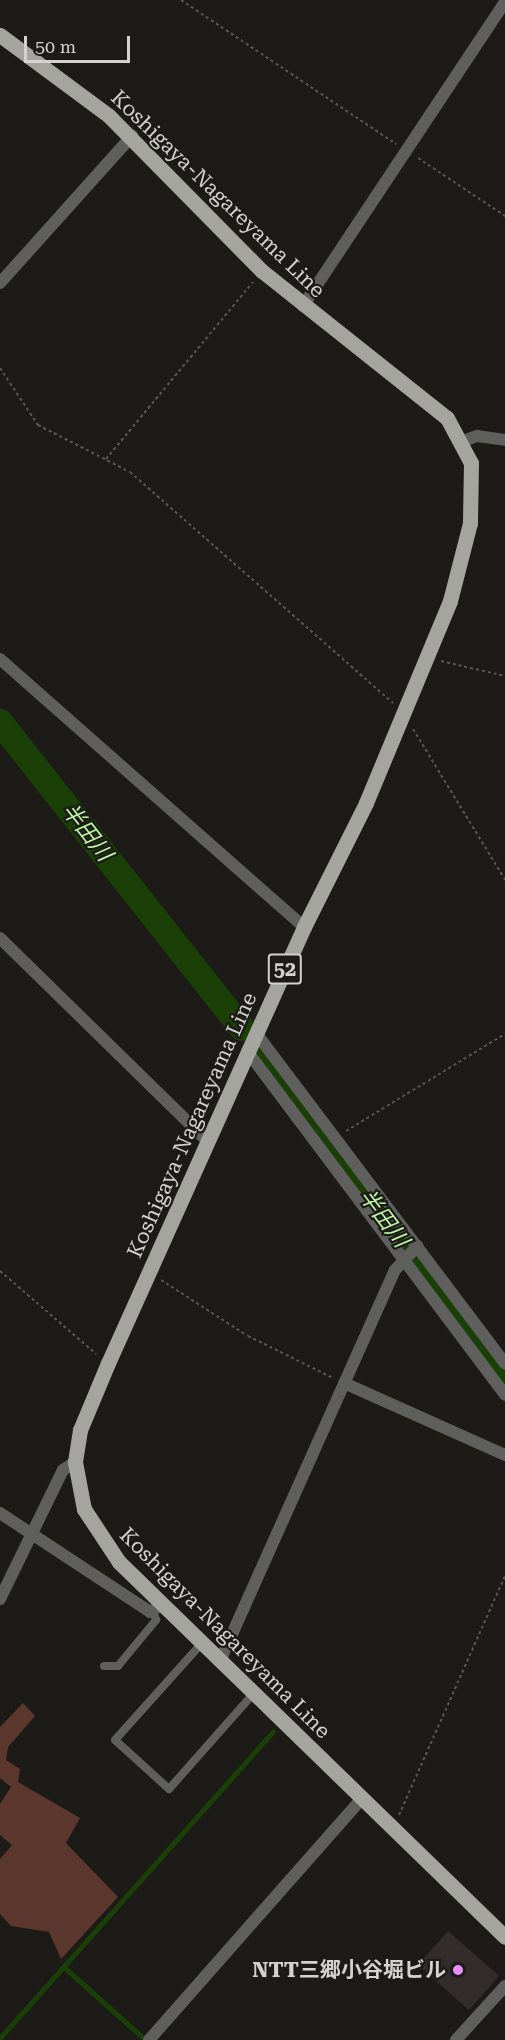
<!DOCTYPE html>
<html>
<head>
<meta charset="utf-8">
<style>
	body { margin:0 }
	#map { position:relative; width:505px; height:2040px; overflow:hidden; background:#1d1b17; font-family:"Roboto Serif","Noto Sans JP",serif }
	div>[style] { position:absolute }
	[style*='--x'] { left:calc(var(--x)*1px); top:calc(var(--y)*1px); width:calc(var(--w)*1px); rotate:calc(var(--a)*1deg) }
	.green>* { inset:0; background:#5c372d }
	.stream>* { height:4.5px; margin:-2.25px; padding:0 2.25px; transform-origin:2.25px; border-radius:2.25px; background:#1a3f07 }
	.river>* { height:26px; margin:-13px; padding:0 13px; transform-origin:13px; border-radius:13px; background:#1a3f07 }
	.building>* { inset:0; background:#322d2a }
	.path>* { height:2px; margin-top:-1px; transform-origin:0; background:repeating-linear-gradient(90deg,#585653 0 3px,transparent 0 6px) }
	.lane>* { height:8px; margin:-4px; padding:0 4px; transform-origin:4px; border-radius:4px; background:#5f605d }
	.street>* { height:12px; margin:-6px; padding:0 6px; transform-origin:6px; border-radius:6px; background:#5f605d }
	.primary>* { height:15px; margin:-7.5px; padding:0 7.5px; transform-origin:7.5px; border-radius:7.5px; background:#a4a59f }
	.dots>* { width:16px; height:16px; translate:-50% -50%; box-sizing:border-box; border:3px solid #1d1b17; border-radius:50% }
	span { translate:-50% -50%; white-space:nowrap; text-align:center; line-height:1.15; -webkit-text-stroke:4.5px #1d1b17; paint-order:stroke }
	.shield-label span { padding:2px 4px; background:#1d1b17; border:2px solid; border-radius:4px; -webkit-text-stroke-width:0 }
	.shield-label { font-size:20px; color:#d4d2cf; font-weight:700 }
	.street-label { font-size:21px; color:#d4d2cf }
	.poi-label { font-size:21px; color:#d4d2cf; font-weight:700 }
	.right { translate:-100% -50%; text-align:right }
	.water-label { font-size:22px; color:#bcf7a7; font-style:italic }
	.scale { position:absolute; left:24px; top:36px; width:106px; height:27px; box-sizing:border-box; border:3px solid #d4d2cf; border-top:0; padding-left:8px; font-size:18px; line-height:21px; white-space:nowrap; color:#d4d2cf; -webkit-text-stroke:4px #1d1b17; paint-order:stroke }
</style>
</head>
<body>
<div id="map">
	<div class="green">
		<div style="clip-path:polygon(23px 1703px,35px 1716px,8px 1747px,6px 1760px,20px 1769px,18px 1782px,80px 1818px,66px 1843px,118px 1897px,61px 1959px,49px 1932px,11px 1926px,0 1914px,0 1859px,12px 1845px,0 1835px,0 1804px,11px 1787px,0 1778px,0 1727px)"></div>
	</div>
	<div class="stream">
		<div style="--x:64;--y:1967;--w:110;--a:41.7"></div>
		<div style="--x:0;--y:2038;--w:410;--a:-48.3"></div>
	</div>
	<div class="river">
		<div style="--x:0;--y:722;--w:390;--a:51.7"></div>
		<div style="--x:263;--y:1056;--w:404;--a:53.2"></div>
	</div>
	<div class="building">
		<div style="clip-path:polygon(448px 1931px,499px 1976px,469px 2010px,418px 1965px)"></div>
	</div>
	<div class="path">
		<div style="--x:181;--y:0;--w:259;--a:33.8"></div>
		<div style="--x:418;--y:158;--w:105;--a:33.7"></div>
		<div style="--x:0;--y:368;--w:69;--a:56.3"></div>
		<div style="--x:38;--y:425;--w:103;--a:27.1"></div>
		<div style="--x:130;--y:472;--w:350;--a:41.3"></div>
		<div style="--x:106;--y:459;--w:230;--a:-50.3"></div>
		<div style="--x:441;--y:661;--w:66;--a:13.2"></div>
		<div style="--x:413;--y:729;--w:177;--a:58.6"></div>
		<div style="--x:346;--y:1131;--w:186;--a:-31.4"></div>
		<div style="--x:0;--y:1271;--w:127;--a:40.8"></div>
		<div style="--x:161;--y:1280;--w:103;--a:32.8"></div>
		<div style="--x:248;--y:1336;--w:95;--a:26.3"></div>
		<div style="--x:399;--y:1815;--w:261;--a:-66.1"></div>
	</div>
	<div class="lane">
		<div style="--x:202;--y:1643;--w:130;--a:131.9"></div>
		<div style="--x:115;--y:1740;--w:73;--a:42.2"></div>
		<div style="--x:169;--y:1789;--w:128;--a:-48.5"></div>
		<div style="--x:104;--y:1666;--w:14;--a:0"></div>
		<div style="--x:118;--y:1666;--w:60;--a:-50.4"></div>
		<div style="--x:156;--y:1620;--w:9;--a:-108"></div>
	</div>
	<div class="street">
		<div style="--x:0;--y:283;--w:198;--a:-48.1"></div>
		<div style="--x:303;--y:306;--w:365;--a:-56.4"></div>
		<div style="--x:463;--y:441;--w:15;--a:-20"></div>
		<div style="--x:477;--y:436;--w:28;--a:8"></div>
		<div style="--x:0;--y:659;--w:405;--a:41.4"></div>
		<div style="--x:0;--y:938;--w:290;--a:44.4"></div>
		<div style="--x:256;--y:1033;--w:414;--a:53"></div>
		<div style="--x:247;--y:1051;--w:430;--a:53.1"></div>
		<div style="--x:344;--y:1383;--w:176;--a:24.1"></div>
		<div style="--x:0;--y:1513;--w:180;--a:33.4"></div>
		<div style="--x:150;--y:1612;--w:13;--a:-32"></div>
		<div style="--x:0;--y:1599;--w:144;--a:-64"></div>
		<div style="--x:63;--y:1470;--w:14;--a:-34"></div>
		<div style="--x:220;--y:1661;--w:428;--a:-65.9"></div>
		<div style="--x:395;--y:1270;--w:33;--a:-47"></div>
		<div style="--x:149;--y:2040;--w:322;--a:-48.6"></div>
		<div style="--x:456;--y:2040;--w:73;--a:-47.8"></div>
	</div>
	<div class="primary">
		<div style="--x:0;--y:35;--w:136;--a:36.6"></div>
		<div style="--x:109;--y:116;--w:218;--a:45.4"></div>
		<div style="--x:262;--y:271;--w:236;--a:38.5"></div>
		<div style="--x:447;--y:418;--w:51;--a:61.9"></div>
		<div style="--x:471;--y:463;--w:60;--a:91"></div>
		<div style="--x:470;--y:523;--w:81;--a:104.4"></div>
		<div style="--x:450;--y:601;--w:219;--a:112.6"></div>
		<div style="--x:366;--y:803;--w:139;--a:116.6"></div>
		<div style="--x:304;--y:927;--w:478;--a:114.2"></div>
		<div style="--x:108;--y:1363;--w:73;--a:112.7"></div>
		<div style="--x:80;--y:1430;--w:32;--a:99"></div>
		<div style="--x:75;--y:1462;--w:48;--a:79.2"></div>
		<div style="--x:84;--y:1509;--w:64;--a:56.6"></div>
		<div style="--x:119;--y:1562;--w:538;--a:44.17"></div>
	</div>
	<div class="dots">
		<div style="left:458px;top:1970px;background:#e98eff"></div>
	</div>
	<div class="shield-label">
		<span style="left:285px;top:969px">52</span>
	</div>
	<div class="street-label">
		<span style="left:218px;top:194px;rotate:44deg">Koshigaya-Nagareyama Line</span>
		<span style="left:192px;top:1125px;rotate:-66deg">Koshigaya-Nagareyama Line</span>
		<span style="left:225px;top:1633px;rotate:45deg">Koshigaya-Nagareyama Line</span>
	</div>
	<div class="poi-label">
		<span class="right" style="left:446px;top:1970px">NTT三郷小谷堀ビル</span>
	</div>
	<div class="water-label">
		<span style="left:87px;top:832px;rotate:52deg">半田川</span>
		<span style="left:384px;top:1218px;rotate:53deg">半田川</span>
	</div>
	<div class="scale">50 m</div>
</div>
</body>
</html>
